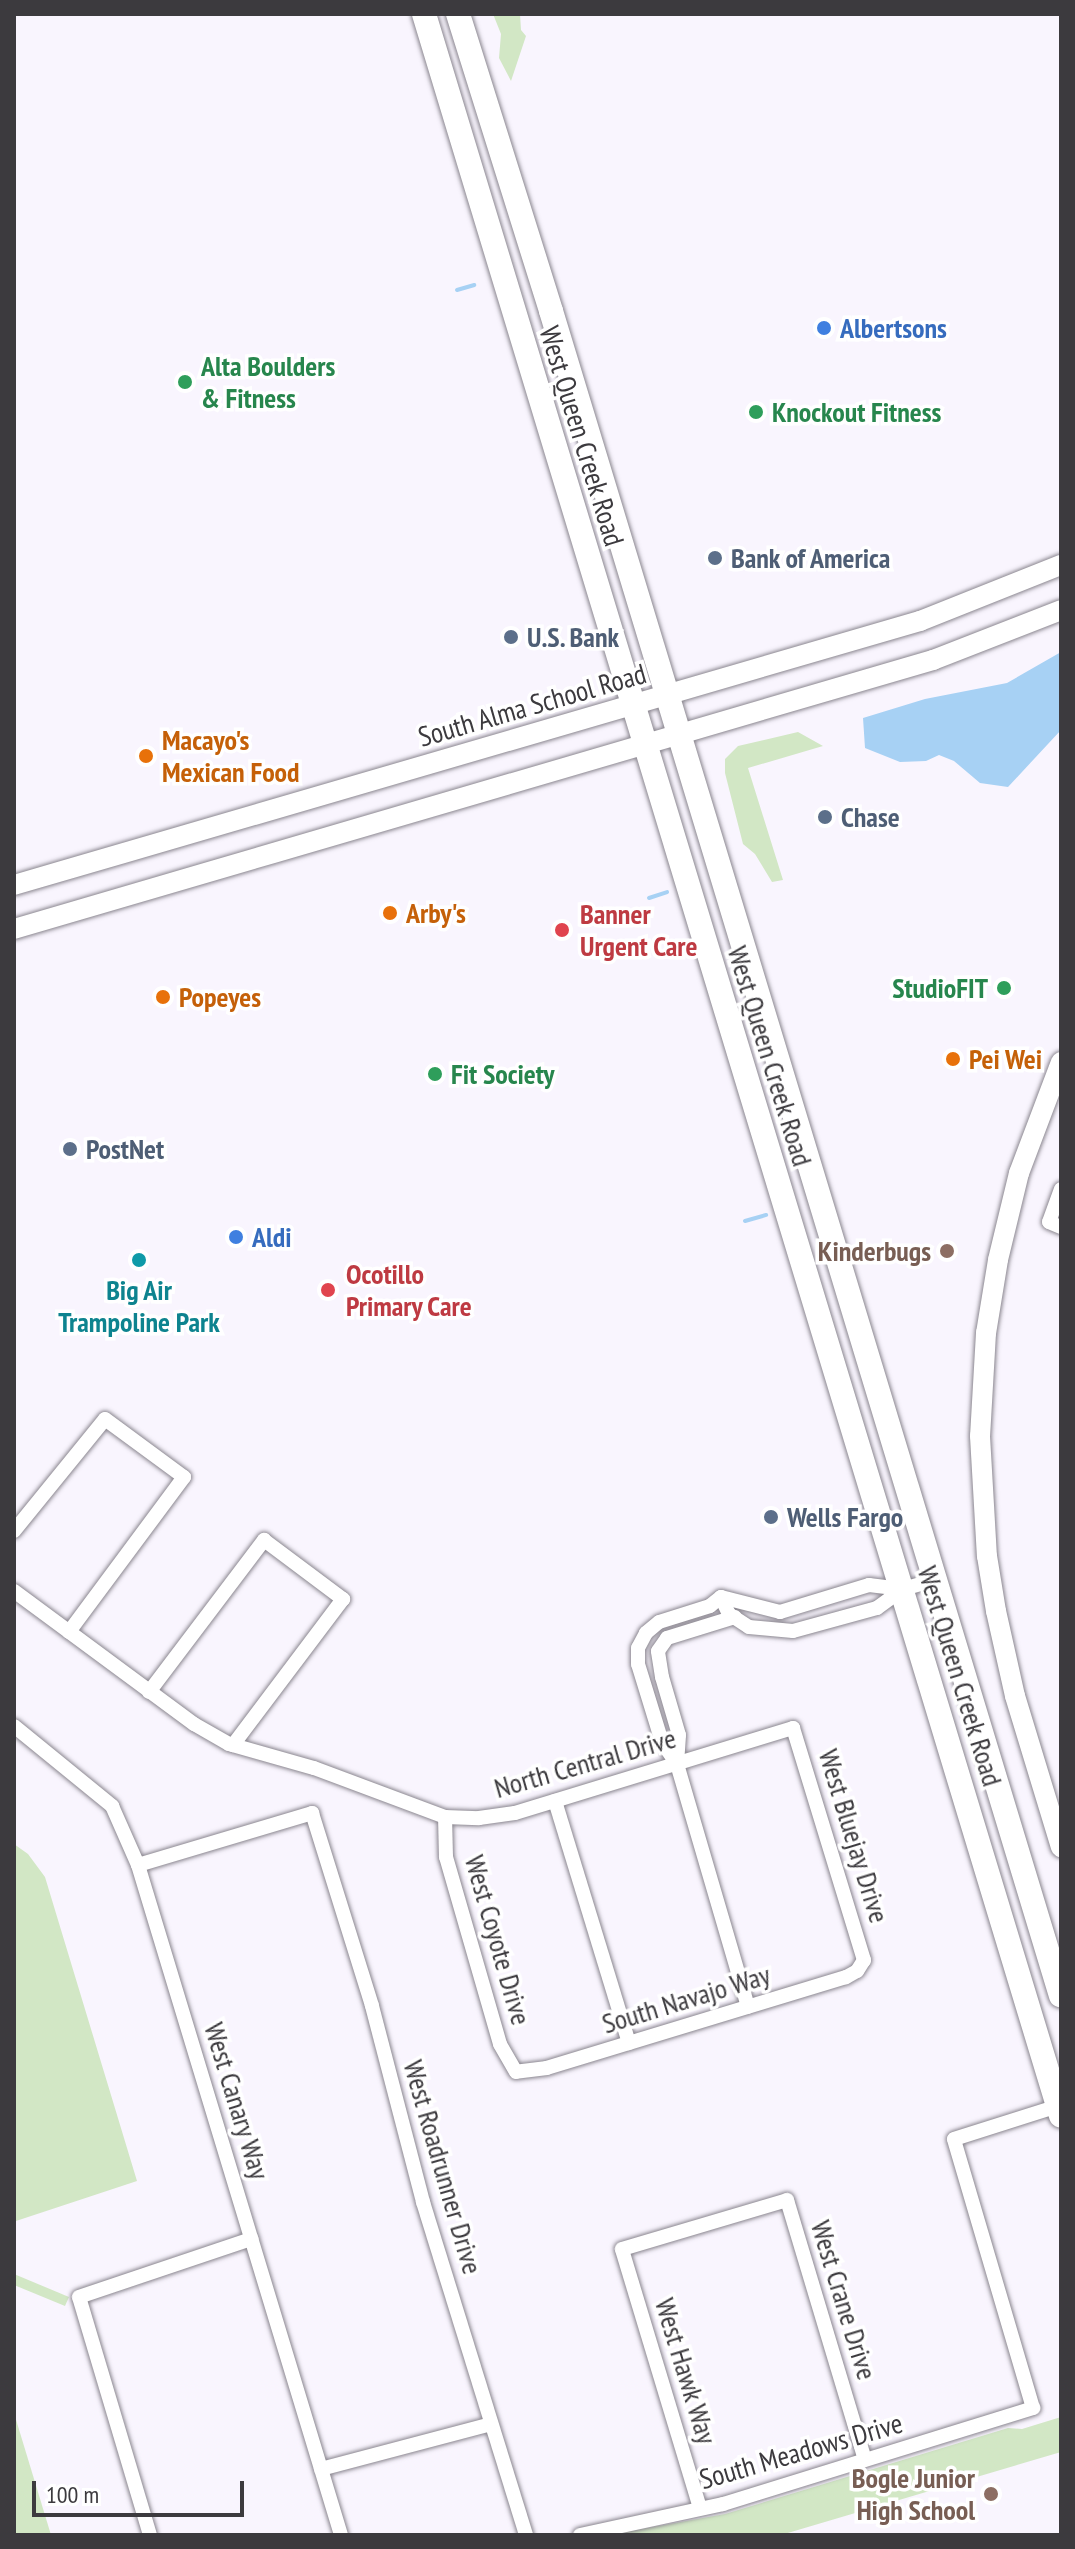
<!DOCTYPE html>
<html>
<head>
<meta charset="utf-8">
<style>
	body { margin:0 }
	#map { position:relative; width:1075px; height:2549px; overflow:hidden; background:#f9f5fe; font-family:"PT Sans Narrow",sans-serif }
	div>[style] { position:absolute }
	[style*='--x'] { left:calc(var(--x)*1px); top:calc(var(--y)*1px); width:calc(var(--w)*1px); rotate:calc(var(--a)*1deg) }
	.green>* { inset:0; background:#d2e7c5 }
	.water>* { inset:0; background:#a7d1f4 }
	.stream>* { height:4px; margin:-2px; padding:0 2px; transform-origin:2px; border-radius:2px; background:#a7d1f4 }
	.roads { filter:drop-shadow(0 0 2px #8a868f) drop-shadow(0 0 2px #8a868f) }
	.street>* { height:14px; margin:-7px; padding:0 7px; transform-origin:7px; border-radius:7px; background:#fff }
	.secondary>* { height:20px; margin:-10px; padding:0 10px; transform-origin:10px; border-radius:10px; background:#fff }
	.primary>* { height:24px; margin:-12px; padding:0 12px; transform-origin:12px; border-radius:12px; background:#fff }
	.dots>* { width:22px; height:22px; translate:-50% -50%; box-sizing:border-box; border:4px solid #fff; border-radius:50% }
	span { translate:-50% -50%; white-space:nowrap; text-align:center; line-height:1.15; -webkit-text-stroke:7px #fff; paint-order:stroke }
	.shop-label { font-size:28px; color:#366cbe; font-weight:700 }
	.left { translate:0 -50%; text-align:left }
	.leisure-label { font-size:28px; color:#27864d; font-weight:700 }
	.right { translate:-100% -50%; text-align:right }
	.street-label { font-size:28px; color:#3c3a3e }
	.service-label { font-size:28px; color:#4e5e75; font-weight:700 }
	.food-label { font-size:28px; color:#c56008; font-weight:700 }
	.health-label { font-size:28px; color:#be3a42; font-weight:700 }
	.education-label { font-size:28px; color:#785e54; font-weight:700 }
	.culture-label { font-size:28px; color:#0d838f; font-weight:700 }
	.frame { position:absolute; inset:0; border:16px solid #3c3a3e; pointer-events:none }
	.scale { position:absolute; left:32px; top:2481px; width:212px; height:36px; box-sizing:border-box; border:4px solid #3c3a3e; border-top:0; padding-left:10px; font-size:24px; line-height:28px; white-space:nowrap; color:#3c3a3e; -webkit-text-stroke:6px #fff; paint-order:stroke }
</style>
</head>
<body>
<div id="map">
	<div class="green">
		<div style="clip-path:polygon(493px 14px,520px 14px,521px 30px,526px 36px,511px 81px,499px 58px,501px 34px)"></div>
		<div style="clip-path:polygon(798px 732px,823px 746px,748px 768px,783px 880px,772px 882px,755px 854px,743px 844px,725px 773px,725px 759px,738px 746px)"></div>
		<div style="clip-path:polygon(14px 1844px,28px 1854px,45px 1877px,137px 2181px,16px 2221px,14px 2226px)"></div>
		<div style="clip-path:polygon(14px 2274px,69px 2297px,65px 2306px,14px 2285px)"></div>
		<div style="clip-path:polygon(14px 2413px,51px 2535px,14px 2535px)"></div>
		<div style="clip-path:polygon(1061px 2417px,1061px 2452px,781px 2535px,608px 2535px,725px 2514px,1008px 2428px,1022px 2429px)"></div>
	</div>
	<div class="water">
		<div style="clip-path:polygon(1061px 652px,1061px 730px,1008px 787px,980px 783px,954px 761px,939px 755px,926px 761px,900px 762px,865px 748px,863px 718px,925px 699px,1007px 683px)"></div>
	</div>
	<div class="stream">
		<div style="--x:457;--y:290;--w:18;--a:-16"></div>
		<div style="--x:649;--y:898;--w:19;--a:-18"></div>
		<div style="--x:745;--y:1221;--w:22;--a:-16"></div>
	</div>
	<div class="roads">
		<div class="street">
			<div style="--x:1061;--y:1189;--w:35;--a:110"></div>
			<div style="--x:1049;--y:1222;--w:13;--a:23"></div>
			<div style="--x:14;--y:1531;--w:144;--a:-50.9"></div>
			<div style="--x:105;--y:1419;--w:98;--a:36.3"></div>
			<div style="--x:184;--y:1477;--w:193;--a:126.6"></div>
			<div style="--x:14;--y:1591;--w:224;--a:36.5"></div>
			<div style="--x:194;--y:1724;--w:40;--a:29.7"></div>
			<div style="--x:229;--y:1744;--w:88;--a:15.8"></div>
			<div style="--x:314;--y:1768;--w:140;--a:20.5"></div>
			<div style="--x:445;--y:1817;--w:34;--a:2"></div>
			<div style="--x:479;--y:1818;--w:36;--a:-8"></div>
			<div style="--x:515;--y:1813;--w:291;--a:-17"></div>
			<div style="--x:793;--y:1728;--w:243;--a:73"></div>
			<div style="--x:864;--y:1960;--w:13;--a:122"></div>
			<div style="--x:857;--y:1971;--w:13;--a:151"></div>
			<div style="--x:846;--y:1977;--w:313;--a:163.1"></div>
			<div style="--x:547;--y:2068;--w:31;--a:173"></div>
			<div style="--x:516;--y:2072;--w:32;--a:-120"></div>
			<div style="--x:500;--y:2044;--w:195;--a:-106.1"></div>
			<div style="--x:446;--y:1857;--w:40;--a:-91.4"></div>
			<div style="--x:721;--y:1597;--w:14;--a:141"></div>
			<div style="--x:710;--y:1606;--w:53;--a:162.6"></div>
			<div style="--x:659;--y:1622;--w:17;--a:140"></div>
			<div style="--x:646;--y:1633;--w:17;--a:118"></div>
			<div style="--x:638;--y:1648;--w:16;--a:90"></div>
			<div style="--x:638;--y:1664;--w:82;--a:72.9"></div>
			<div style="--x:662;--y:1742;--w:27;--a:56"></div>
			<div style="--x:677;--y:1764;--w:253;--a:73.7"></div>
			<div style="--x:721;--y:1597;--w:19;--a:65"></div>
			<div style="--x:729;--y:1614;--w:24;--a:33"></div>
			<div style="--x:749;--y:1627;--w:44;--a:5.2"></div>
			<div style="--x:793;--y:1631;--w:87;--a:-15.3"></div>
			<div style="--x:877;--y:1608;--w:32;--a:-36"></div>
			<div style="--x:903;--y:1589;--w:33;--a:-16"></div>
			<div style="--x:721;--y:1597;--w:61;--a:14.3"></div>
			<div style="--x:780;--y:1612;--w:93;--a:-16.9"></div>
			<div style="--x:869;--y:1585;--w:34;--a:7"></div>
			<div style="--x:149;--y:1692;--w:191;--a:-52.9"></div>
			<div style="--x:264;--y:1540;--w:99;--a:36.8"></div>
			<div style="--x:343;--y:1599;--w:183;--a:127"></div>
			<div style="--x:14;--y:1726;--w:127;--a:39.2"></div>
			<div style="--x:112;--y:1806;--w:64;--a:66.2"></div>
			<div style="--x:138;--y:1865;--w:700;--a:73.14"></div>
			<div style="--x:677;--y:1764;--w:29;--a:-86"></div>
			<div style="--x:679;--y:1735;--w:60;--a:-106.3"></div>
			<div style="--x:662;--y:1677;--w:26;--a:-99"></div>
			<div style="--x:658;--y:1651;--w:16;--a:-55"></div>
			<div style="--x:667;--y:1638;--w:71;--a:-17.2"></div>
			<div style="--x:555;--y:1801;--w:253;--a:73"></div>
			<div style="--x:138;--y:1865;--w:182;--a:-16.6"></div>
			<div style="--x:312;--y:1813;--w:202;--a:72.7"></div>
			<div style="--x:372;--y:2006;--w:203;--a:75.4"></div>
			<div style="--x:423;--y:2202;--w:349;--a:72.8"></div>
			<div style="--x:321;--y:2469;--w:176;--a:-14.8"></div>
			<div style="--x:700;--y:2508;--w:270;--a:-106.8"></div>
			<div style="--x:622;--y:2249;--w:172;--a:-16.5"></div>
			<div style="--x:787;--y:2200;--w:271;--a:73.3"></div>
			<div style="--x:150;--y:2535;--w:248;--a:-106.6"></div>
			<div style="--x:79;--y:2297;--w:182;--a:-18.6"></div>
			<div style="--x:580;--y:2535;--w:146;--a:-12.2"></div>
			<div style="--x:723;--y:2504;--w:325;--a:-17.2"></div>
			<div style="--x:1033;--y:2408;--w:280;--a:-106.4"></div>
			<div style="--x:954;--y:2139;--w:112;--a:-17.6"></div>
		</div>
		<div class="secondary">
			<div style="--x:14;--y:885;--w:944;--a:-16.25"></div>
			<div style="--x:920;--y:621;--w:152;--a:-21.7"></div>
			<div style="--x:14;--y:929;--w:958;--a:-16.32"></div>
			<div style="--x:933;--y:660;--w:137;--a:-21.3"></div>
			<div style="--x:1061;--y:1062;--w:119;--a:110.7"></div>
			<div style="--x:1019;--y:1173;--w:89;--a:103.6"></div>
			<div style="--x:998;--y:1260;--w:74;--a:99.3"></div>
			<div style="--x:986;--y:1333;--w:103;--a:93.3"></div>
			<div style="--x:980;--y:1436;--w:120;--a:86.7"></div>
			<div style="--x:987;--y:1556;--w:56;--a:80.7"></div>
			<div style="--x:996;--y:1611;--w:87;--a:77.4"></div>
			<div style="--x:1015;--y:1696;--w:158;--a:73.1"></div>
		</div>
		<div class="primary">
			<div style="--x:424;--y:14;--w:2196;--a:73.14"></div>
			<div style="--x:458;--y:14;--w:311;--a:72.6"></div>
			<div style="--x:551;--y:311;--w:1760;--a:73.16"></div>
		</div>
	</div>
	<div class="dots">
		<div style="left:824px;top:328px;background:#3f7fe0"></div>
		<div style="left:185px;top:382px;background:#2e9e5b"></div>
		<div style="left:756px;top:412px;background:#2e9e5b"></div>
		<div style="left:715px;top:558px;background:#5c6f8a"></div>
		<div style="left:511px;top:637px;background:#5c6f8a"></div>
		<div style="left:146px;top:756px;background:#e8710a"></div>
		<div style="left:825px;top:817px;background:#5c6f8a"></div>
		<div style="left:390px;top:913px;background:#e8710a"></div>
		<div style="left:562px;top:930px;background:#e0444e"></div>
		<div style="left:1004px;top:988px;background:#2e9e5b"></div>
		<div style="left:163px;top:997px;background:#e8710a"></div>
		<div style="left:953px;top:1059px;background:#e8710a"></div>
		<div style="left:435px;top:1074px;background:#2e9e5b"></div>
		<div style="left:70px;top:1149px;background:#5c6f8a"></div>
		<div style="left:236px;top:1237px;background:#3f7fe0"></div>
		<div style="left:947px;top:1251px;background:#8d6e63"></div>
		<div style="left:139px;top:1260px;background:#0f9aa8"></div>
		<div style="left:328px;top:1290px;background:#e0444e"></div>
		<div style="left:771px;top:1517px;background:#5c6f8a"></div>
		<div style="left:991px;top:2494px;background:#8d6e63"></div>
	</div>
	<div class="shop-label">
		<span class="left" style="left:840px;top:328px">Albertsons</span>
		<span class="left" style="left:252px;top:1237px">Aldi</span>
	</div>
	<div class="leisure-label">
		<span class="left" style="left:201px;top:382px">Alta Boulders<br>&amp; Fitness</span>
		<span class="left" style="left:772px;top:412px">Knockout Fitness</span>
		<span class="right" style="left:988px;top:988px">StudioFIT</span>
		<span class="left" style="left:451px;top:1074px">Fit Society</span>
	</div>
	<div class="street-label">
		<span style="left:582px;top:436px;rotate:73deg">West Queen Creek Road</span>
		<span style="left:532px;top:705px;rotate:-16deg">South Alma School Road</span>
		<span style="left:770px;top:1056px;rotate:73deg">West Queen Creek Road</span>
		<span style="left:960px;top:1676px;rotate:73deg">West Queen Creek Road</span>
		<span style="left:585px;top:1763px;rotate:-16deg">North Central Drive</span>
		<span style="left:854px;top:1836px;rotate:73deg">West Bluejay Drive</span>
		<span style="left:498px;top:1940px;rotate:74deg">West Coyote Drive</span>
		<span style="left:686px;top:1999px;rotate:-17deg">South Navajo Way</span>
		<span style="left:237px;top:2101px;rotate:73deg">West Canary Way</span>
		<span style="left:443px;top:2167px;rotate:74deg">West Roadrunner Drive</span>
		<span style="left:844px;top:2300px;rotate:73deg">West Crane Drive</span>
		<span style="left:686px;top:2371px;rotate:73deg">West Hawk Way</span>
		<span style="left:801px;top:2451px;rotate:-16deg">South Meadows Drive</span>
	</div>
	<div class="service-label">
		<span class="left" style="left:731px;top:558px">Bank of America</span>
		<span class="left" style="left:527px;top:637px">U.S. Bank</span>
		<span class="left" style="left:841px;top:817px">Chase</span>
		<span class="left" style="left:86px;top:1149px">PostNet</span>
		<span class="left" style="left:787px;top:1517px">Wells Fargo</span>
	</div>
	<div class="food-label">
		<span class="left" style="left:162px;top:756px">Macayo's<br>Mexican Food</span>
		<span class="left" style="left:406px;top:913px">Arby's</span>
		<span class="left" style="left:179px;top:997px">Popeyes</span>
		<span class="left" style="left:969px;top:1059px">Pei Wei</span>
	</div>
	<div class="health-label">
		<span class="left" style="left:580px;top:930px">Banner<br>Urgent Care</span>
		<span class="left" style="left:346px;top:1290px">Ocotillo<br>Primary Care</span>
	</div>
	<div class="education-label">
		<span class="right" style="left:931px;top:1251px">Kinderbugs</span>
		<span class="right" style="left:975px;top:2494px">Bogle Junior<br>High School</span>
	</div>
	<div class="culture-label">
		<span style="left:139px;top:1306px">Big Air<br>Trampoline Park</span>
	</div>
	<div class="frame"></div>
	<div class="scale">100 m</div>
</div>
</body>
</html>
